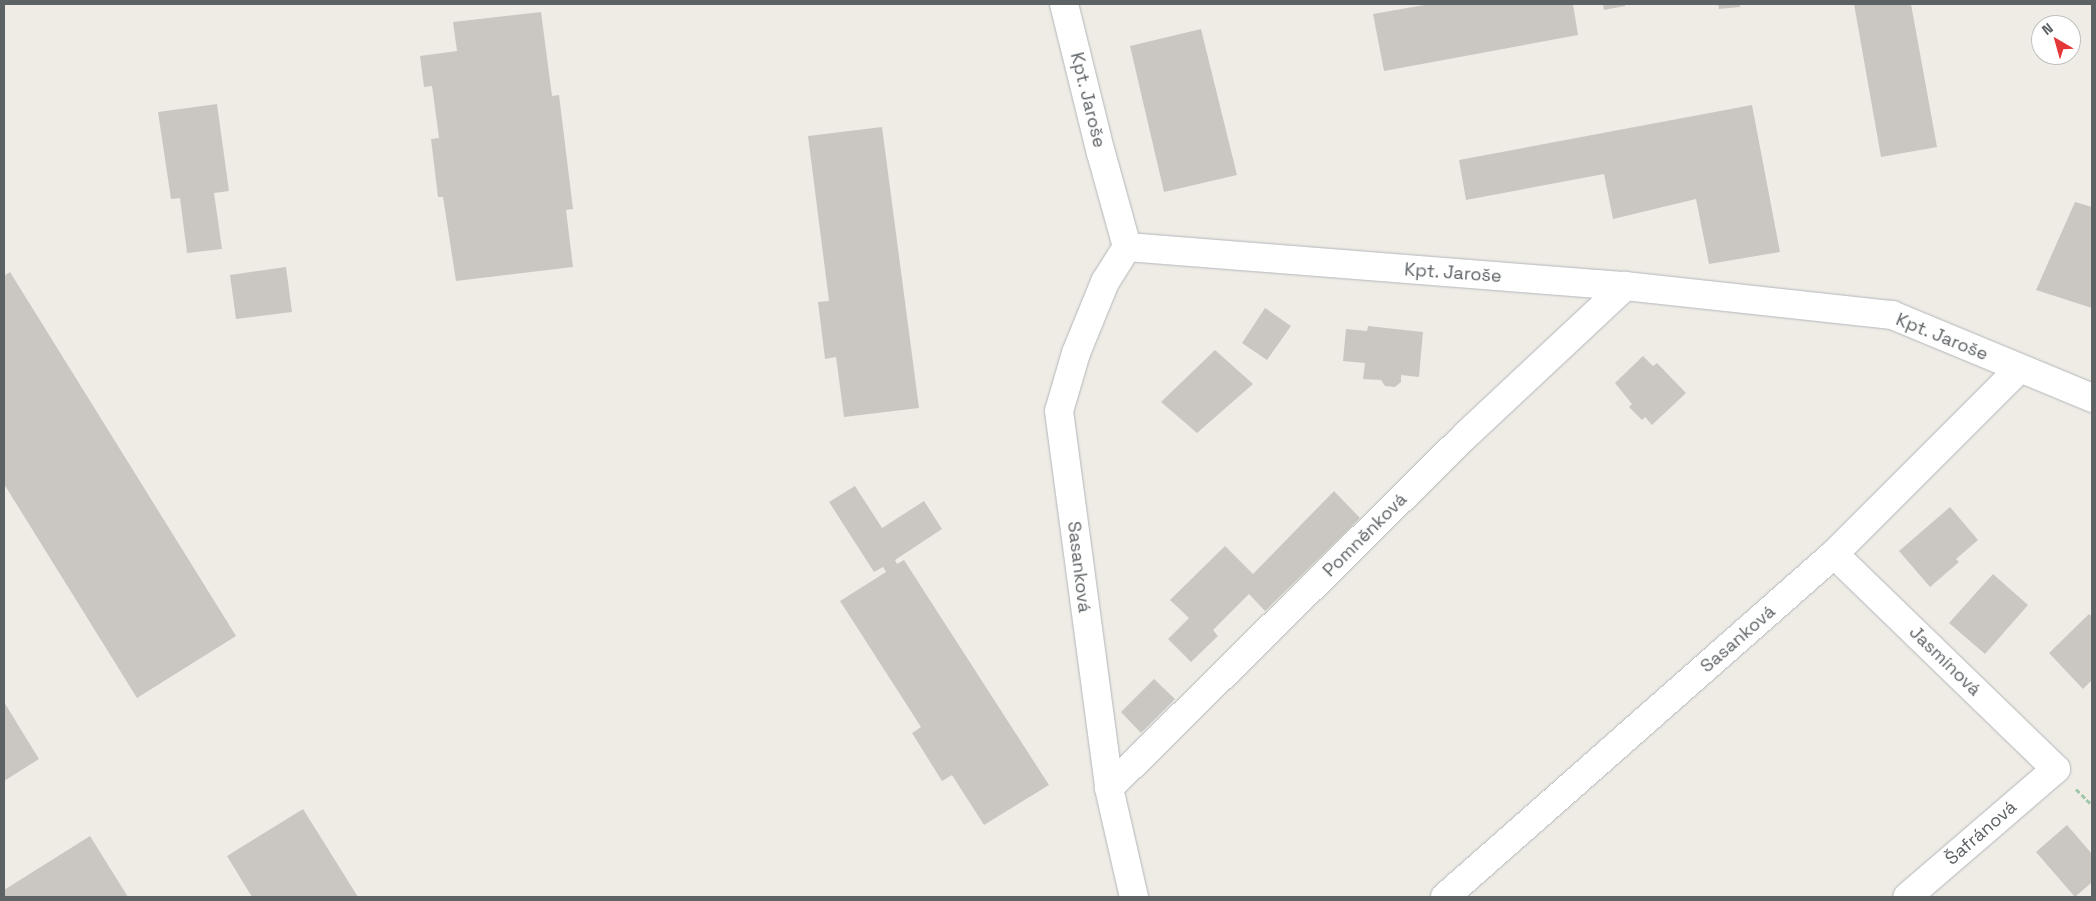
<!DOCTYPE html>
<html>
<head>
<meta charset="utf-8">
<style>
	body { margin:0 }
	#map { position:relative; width:2096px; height:901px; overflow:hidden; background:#efece6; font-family:"Space Grotesk",sans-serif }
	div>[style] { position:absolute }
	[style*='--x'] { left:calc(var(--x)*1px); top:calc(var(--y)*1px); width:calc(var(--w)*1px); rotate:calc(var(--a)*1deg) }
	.building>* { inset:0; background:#cac7c2 }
	.path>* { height:3px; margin-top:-1.5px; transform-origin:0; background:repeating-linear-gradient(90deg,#9dc7a6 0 5px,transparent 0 7.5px) }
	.roads { filter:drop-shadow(0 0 1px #b3b6ba) drop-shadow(0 0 1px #b3b6ba) }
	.street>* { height:28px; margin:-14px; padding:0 14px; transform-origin:14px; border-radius:14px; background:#fff }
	span { translate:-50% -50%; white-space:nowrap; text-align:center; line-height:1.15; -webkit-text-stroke:4px #fff; paint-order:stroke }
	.street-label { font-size:18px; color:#5d6265 }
	.frame { position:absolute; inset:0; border:5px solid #5d6265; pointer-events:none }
	.north { position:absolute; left:2031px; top:15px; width:50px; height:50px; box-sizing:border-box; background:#fff; border:1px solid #bec0c1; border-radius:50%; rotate:322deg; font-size:14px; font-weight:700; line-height:20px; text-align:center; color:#5d6265 }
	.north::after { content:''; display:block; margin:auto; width:18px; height:22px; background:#e33738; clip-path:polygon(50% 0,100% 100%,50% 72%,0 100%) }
</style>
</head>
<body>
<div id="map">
	<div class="building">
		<div style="clip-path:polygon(1430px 4px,1573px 4px,1578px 35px,1384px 71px,1373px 14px)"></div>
		<div style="clip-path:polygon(1603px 4px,1625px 4px,1625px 6px,1604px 10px)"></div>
		<div style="clip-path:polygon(1718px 4px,1740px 4px,1740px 7px,1719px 9px)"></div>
		<div style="clip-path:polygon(1854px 4px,1911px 4px,1937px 147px,1881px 157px)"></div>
		<div style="clip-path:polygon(541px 12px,552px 96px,559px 95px,573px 209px,566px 210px,573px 267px,456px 281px,443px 197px,438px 197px,431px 139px,439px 138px,432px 86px,424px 87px,420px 56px,457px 51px,453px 22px)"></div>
		<div style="clip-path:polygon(1201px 29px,1237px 175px,1164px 192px,1130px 46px)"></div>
		<div style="clip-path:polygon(217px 104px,229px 191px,214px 193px,222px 249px,187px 253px,180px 198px,171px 199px,158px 112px)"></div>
		<div style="clip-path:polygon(1752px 105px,1780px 252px,1709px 264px,1696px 199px,1613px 219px,1604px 174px,1466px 200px,1459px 160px)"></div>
		<div style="clip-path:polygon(882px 127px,919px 408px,844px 417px,836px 357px,825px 359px,818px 302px,829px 301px,808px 136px)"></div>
		<div style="clip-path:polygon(2075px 202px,2092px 207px,2092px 308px,2036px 290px)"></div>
		<div style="clip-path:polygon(286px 267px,292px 312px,236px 319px,230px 275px)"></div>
		<div style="clip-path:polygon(10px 272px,236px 636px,137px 698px,4px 484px,4px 276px)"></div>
		<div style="clip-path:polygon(1265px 308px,1291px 326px,1267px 360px,1242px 343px)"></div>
		<div style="clip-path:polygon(1368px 326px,1423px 332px,1419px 377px,1401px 375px,1401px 382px,1395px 387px,1385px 386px,1381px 380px,1363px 379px,1365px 363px,1343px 361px,1346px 329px,1367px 331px)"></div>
		<div style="clip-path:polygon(1215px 350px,1253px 384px,1197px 433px,1161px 402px)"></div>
		<div style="clip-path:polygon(1643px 356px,1653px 366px,1657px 363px,1686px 393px,1652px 425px,1645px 417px,1642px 420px,1629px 407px,1632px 404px,1615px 383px)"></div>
		<div style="clip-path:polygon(855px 486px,882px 528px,924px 501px,942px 529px,895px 560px,897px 564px,904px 560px,1049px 785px,984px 825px,952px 775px,942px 781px,912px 733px,921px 727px,840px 601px,886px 572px,883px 567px,874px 572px,829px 502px)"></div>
		<div style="clip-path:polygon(1334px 491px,1360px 518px,1265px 611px,1249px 594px,1213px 630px,1218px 636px,1191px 662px,1168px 639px,1189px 618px,1170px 600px,1225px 546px,1253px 574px)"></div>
		<div style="clip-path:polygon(1950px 507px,1978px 540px,1956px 559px,1959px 562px,1930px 587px,1899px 551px)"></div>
		<div style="clip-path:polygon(1993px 574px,2028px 605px,1985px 654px,1949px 623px)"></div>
		<div style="clip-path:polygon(2089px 614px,2092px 617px,2092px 680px,2083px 689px,2049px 653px)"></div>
		<div style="clip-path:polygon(1154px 679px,1175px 699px,1141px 733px,1121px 712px)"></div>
		<div style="clip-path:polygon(4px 702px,39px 759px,4px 781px)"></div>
		<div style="clip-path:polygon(303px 809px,358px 897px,252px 897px,227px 856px)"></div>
		<div style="clip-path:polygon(2067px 825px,2092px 854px,2092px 882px,2075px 897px,2036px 852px)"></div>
		<div style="clip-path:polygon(90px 836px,128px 897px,4px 897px,4px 890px)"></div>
	</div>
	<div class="path">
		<div style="--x:2076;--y:789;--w:23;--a:45"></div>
	</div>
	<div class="roads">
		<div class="street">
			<div style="--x:1064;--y:4;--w:154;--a:76.1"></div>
			<div style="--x:1101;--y:153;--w:98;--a:74.5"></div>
			<div style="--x:1127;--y:247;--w:500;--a:4.5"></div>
			<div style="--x:1625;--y:286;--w:269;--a:6.2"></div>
			<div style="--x:1892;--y:315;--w:217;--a:22.5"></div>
			<div style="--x:1127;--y:247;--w:41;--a:122.2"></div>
			<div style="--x:1105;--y:282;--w:77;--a:112.2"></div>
			<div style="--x:1076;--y:353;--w:60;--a:106.3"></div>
			<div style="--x:1059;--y:411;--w:380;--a:82.4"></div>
			<div style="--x:1109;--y:788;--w:112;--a:77.1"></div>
			<div style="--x:1834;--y:554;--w:309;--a:44.1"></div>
			<div style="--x:2056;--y:769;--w:196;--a:139.3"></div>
			<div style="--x:1109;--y:788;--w:502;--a:-44.68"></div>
			<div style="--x:1466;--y:435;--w:218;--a:-43.1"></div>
			<div style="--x:1445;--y:897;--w:519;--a:-41.4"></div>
			<div style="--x:1834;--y:554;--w:262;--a:-45"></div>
		</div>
	</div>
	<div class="street-label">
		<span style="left:1088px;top:100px;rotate:76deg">Kpt. Jaroše</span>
		<span style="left:1453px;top:273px;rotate:4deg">Kpt. Jaroše</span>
		<span style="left:1942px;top:337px;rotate:22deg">Kpt. Jaroše</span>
		<span style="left:1365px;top:535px;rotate:-45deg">Pomněnková</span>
		<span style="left:1079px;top:567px;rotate:83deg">Sasanková</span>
		<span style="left:1738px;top:639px;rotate:-41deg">Sasanková</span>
		<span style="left:1945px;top:661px;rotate:44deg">Jasmínová</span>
		<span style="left:1981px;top:833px;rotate:-41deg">Šafránová</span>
	</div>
	<div class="frame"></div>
	<div class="north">N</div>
</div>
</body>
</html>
